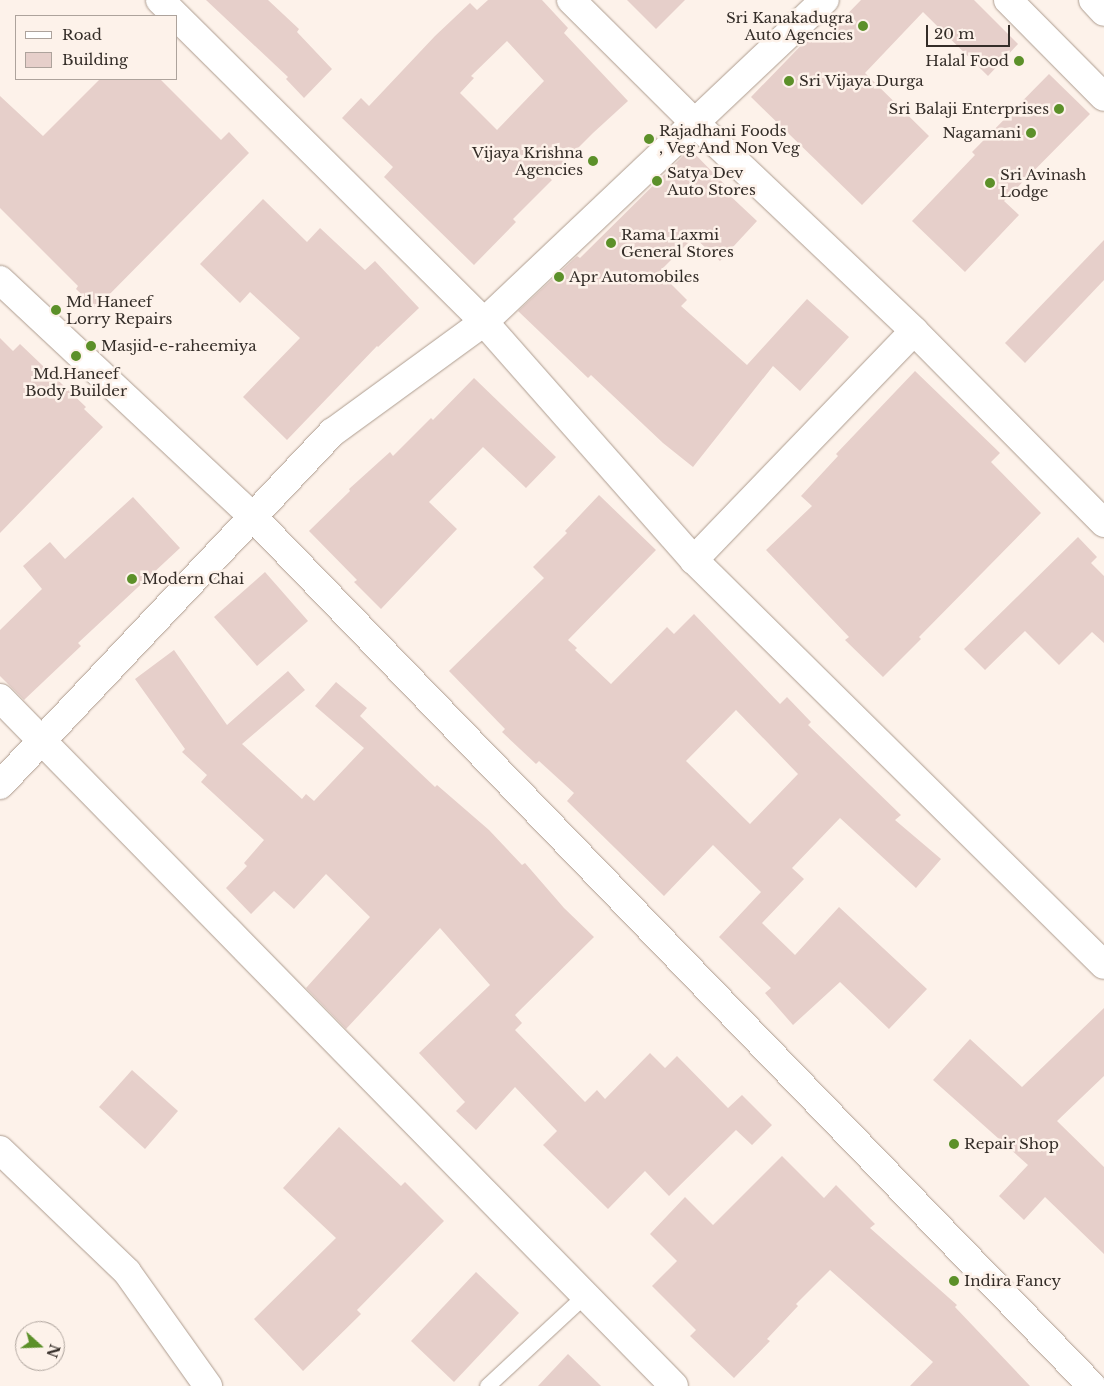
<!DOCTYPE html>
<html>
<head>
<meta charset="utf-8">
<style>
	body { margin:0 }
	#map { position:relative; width:1104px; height:1386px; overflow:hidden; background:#fdf2ea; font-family:"Libre Baskerville",serif }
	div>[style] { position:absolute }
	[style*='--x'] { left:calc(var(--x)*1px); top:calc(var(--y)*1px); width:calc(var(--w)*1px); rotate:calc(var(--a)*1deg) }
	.building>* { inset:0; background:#e6cfca }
	.roads { filter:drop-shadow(0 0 1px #ad9c8f) drop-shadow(0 0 1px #ad9c8f) }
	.lane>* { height:15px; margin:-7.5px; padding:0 7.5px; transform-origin:7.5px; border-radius:7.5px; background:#fff }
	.street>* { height:28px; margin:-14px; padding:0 14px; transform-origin:14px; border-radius:14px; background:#fff }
	.secondary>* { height:28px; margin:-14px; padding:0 14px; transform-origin:14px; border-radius:14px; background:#fff }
	.dots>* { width:14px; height:14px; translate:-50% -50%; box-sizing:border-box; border:2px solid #fdf2ea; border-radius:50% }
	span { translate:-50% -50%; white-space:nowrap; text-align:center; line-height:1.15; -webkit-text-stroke:5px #fdf2ea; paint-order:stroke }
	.poi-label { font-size:15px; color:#342d28 }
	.right { translate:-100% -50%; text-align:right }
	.left { translate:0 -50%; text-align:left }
	.legend { position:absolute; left:15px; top:15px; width:162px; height:65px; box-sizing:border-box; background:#fdf2ea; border:1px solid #ada39c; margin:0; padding:6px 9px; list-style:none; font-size:15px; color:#342d28 }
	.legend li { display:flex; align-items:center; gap:10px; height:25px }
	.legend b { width:25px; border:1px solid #ada39c }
	.north { position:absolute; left:15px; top:1321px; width:50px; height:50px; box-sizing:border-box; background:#fdf2ea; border:1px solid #ada39c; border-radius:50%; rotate:110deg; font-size:14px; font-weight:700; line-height:20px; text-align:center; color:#342d28 }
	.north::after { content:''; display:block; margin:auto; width:18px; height:22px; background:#5c9029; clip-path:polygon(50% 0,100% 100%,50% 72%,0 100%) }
	.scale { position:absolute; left:926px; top:25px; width:84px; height:22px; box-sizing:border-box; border:2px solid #342d28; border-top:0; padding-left:6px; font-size:15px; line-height:18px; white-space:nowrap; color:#342d28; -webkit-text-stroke:4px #fdf2ea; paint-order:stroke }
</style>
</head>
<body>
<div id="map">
	<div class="building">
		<div style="clip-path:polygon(206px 0,268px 0,299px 29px,297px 32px,332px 69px,304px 98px,286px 79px,288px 77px)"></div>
		<div style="clip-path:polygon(evenodd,488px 0,542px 0,568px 28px,564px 33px,628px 101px,593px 133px,549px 177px,552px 180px,513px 219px,516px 222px,474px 265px,384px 177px,393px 167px,342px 118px,361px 98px,369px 106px,435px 36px,470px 3px,477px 10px,488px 0,507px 41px,544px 81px,497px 130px,460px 93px,474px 78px,471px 76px,507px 41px)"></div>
		<div style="clip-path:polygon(627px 0,685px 0,656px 29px)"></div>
		<div style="clip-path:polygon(861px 0,974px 0,1018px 44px,988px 76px,923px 12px,865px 73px,929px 136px,862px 205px,751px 97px,816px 30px,824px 38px)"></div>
		<div style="clip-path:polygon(1049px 74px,1090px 114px,1004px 201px,1019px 215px,965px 272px,912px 221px,975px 155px,972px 152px)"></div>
		<div style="clip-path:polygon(100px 79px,160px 79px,221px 140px,229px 132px,249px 153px,96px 308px,76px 289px,78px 286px,0 208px,0 96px,43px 136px)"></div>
		<div style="clip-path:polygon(690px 149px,728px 188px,725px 191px,757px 221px,720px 261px,694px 237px,659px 272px,687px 300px,681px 306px,747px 365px,807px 299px,849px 337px,800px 391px,773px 366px,693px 467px,663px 443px,591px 375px,588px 378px,518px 311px,577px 256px,580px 258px)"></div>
		<div style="clip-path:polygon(263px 199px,307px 242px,320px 228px,365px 270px,375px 261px,419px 308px,378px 347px,377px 346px,287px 440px,243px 397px,300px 338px,250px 292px,240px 303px,200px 264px)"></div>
		<div style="clip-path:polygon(1104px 240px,1104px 280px,1025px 363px,1005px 343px)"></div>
		<div style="clip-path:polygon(0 338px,13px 351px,20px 344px,86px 407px,84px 409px,103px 427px,0 533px)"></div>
		<div style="clip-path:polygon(915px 371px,1000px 453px,991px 462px,1041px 513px,919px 637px,921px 639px,883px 677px,845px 640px,849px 637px,766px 550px,812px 506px,801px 496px,838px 456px,836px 454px)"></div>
		<div style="clip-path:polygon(474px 378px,556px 457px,526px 488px,483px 447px,429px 502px,457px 529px,381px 609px,354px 582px,357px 580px,309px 531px,350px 491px,349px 489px,390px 452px,393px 456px,431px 418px,433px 420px)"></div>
		<div style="clip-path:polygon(evenodd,599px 495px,656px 550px,568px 640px,577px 648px,575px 650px,611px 684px,667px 627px,674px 634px,694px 614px,780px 704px,787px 697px,811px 722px,808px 725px,901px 815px,895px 820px,941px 859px,916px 888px,840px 818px,792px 868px,804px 879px,762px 923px,795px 955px,839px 907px,927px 989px,889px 1029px,840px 982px,793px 1025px,765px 993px,771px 988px,719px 937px,761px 892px,713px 845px,664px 896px,567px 801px,574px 793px,539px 761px,536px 764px,502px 732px,505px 729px,449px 671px,544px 578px,533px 567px,567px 533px,565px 531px,599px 495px,736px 710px,798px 774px,750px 824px,686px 761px,736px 710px)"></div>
		<div style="clip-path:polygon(133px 497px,180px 548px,78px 643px,81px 646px,24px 700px,0 676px,0 630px,42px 589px,23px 566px,50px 542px,65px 559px)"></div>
		<div style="clip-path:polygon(1078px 537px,1097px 557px,1091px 563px,1104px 576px,1104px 643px,1092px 632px,1059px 665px,1025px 631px,985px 670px,964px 649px)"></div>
		<div style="clip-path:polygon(265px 572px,308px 621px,257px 666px,214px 617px)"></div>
		<div style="clip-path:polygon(174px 650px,227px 725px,288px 671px,305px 690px,242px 744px,302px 799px,306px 794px,314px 801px,364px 748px,315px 706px,336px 682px,367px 708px,360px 716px,435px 787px,437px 785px,489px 830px,522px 865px,525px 863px,564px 908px,594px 937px,515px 1015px,522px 1023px,515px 1030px,585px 1102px,597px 1090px,605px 1099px,650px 1053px,665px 1068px,677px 1056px,728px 1108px,742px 1095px,772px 1125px,752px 1145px,736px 1130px,669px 1196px,645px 1171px,608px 1209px,543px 1145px,557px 1131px,515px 1087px,476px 1130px,456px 1111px,465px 1102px,419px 1053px,490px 985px,440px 928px,346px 1029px,306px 988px,370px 917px,326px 874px,294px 909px,274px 891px,251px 914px,226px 888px,247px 866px,244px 863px,264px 840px,201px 782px,207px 775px,182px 752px,185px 749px,135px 679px)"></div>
		<div style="clip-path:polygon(1104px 1008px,1104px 1076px,1057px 1121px,1104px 1167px,1104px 1254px,1045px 1197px,1024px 1220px,999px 1196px,1028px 1165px,933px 1080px,970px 1039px,1022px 1087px)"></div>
		<div style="clip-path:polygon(132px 1070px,178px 1111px,145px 1149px,99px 1107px)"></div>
		<div style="clip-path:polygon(339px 1127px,401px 1186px,405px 1182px,444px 1221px,357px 1310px,361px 1314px,303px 1371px,254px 1319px,336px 1238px,283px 1188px)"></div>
		<div style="clip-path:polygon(782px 1156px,824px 1198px,836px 1185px,875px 1224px,870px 1228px,957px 1305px,955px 1307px,1030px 1386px,910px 1386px,933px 1362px,830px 1270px,796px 1304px,798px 1306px,767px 1339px,770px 1341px,734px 1378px,690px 1336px,696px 1330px,652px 1286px,677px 1261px,650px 1234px,685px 1197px,713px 1225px)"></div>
		<div style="clip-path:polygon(476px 1272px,519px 1313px,454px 1382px,411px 1341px)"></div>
		<div style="clip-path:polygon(568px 1354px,601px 1386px,538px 1386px)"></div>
	</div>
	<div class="roads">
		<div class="lane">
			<div style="--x:487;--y:1386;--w:134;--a:-42.9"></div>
		</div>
		<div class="street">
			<div style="--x:160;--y:0;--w:457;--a:44.8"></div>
			<div style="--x:484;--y:322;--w:317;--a:48.6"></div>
			<div style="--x:571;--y:0;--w:173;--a:44.8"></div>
			<div style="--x:694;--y:122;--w:303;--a:43.5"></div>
			<div style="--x:0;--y:280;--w:347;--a:43.1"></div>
			<div style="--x:253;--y:517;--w:1208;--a:46.01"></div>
			<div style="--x:1104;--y:523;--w:270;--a:-134.7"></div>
			<div style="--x:914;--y:331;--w:318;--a:133.9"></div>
			<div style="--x:694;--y:560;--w:576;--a:44.65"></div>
			<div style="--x:0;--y:698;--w:963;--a:45.59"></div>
		</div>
		<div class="secondary">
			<div style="--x:1008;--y:0;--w:136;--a:45.3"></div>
			<div style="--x:1093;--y:0;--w:16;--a:47"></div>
			<div style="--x:0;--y:785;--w:485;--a:-46.7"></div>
			<div style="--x:333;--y:432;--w:187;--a:-36.1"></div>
			<div style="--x:484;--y:322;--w:469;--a:-43.4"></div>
			<div style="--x:0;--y:1150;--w:176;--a:43.8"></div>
			<div style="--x:127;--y:1272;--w:140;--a:54.6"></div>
		</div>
	</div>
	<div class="dots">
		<div style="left:863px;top:26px;background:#5c9029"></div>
		<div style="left:1019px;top:61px;background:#5c9029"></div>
		<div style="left:789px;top:81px;background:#5c9029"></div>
		<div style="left:1059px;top:109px;background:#5c9029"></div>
		<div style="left:1031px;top:133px;background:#5c9029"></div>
		<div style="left:649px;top:139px;background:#5c9029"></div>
		<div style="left:593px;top:161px;background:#5c9029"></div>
		<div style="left:657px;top:181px;background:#5c9029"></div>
		<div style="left:990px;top:183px;background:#5c9029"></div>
		<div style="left:611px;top:243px;background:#5c9029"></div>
		<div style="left:559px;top:277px;background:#5c9029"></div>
		<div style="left:56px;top:310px;background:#5c9029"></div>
		<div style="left:91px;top:346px;background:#5c9029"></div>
		<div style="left:76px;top:356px;background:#5c9029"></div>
		<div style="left:132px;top:579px;background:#5c9029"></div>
		<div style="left:954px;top:1144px;background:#5c9029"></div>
		<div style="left:954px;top:1281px;background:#5c9029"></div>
	</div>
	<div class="poi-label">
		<span class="right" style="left:853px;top:26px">Sri Kanakadugra<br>Auto Agencies</span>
		<span class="right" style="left:1009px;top:61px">Halal Food</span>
		<span class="left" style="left:799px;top:81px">Sri Vijaya Durga</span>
		<span class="right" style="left:1049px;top:109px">Sri Balaji Enterprises</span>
		<span class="left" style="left:659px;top:139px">Rajadhani Foods<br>, Veg And Non Veg</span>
		<span class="right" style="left:1021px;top:133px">Nagamani</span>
		<span class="right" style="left:583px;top:161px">Vijaya Krishna<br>Agencies</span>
		<span class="left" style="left:667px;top:181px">Satya Dev<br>Auto Stores</span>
		<span class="left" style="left:1000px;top:183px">Sri Avinash<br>Lodge</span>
		<span class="left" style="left:621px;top:243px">Rama Laxmi<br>General Stores</span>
		<span class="left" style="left:569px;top:277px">Apr Automobiles</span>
		<span class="left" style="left:66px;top:310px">Md Haneef<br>Lorry Repairs</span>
		<span class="left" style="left:101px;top:346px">Masjid-e-raheemiya</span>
		<span style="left:76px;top:382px">Md.Haneef<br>Body Builder</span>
		<span class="left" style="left:142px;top:579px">Modern Chai</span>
		<span class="left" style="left:964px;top:1144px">Repair Shop</span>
		<span class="left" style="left:964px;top:1281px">Indira Fancy</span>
	</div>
	<ul class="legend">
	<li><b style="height:6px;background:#fff"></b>Road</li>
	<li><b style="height:14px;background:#e6cfca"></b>Building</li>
	</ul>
	<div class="north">N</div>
	<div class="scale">20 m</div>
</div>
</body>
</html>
